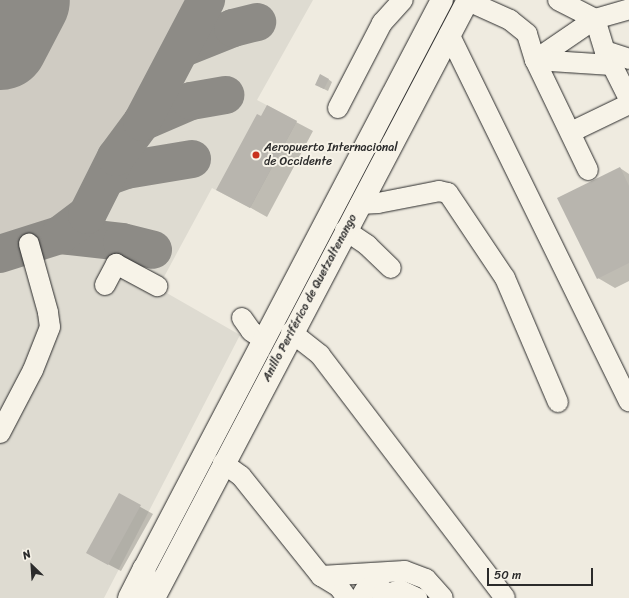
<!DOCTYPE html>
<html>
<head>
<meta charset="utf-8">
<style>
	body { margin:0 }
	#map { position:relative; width:629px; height:598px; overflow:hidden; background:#efebe0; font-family:Sriracha,sans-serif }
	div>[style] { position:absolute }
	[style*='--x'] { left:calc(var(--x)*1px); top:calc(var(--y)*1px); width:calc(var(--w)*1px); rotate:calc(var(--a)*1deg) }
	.built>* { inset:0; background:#dedbd1 }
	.green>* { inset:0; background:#cfcbc2 }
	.shadow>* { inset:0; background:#0003 }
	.taxiway>* { height:38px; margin:-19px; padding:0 19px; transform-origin:19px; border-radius:19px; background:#8d8b86 }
	.runway>* { height:95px; margin:-47.5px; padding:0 47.5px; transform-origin:47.5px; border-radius:47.5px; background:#8d8b86 }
	.building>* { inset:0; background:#b8b5ae }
	.roads { filter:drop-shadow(0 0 1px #2b2b2b) drop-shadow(0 0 1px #2b2b2b) }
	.minor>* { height:20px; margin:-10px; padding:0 10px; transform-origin:10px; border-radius:10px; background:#f7f3e8 }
	.highway>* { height:22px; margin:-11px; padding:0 11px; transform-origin:11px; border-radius:11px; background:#f7f3e8 }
	.dots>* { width:11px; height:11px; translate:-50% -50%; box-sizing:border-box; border:2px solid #f7f3e8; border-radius:50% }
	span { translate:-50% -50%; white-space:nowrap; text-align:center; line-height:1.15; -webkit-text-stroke:4px #f7f3e8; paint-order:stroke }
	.poi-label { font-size:12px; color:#2b2b2b }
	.left { translate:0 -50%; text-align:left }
	.street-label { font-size:12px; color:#2b2b2b }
	.north { position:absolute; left:12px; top:546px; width:40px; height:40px; -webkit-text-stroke:3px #f7f3e8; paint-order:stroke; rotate:335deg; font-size:11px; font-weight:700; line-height:16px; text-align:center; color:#2b2b2b }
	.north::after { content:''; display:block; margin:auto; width:14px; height:18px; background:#2b2b2b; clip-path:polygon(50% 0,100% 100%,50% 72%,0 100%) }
	.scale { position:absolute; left:487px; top:568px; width:106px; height:18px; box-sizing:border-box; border:2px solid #2b2b2b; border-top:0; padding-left:5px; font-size:12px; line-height:14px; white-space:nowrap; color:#2b2b2b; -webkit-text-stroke:3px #f7f3e8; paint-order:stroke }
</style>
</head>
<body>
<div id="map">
	<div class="built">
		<div style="clip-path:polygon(0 0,313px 0,257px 100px,297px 121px,250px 208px,212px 188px,158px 288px,240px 335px,104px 598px,0 598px)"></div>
	</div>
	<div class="green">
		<div style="clip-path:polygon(46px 0,186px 0,80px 200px,62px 214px,0 236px,0 85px)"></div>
	</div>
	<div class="shadow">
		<div style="clip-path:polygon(328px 79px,332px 82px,328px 91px,320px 87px)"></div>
		<div style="clip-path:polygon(296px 122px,313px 131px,267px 217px,233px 198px)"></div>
		<div style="clip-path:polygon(620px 168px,629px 174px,629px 281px,615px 288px,598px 278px)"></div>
		<div style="clip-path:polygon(119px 495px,153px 514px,121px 571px,100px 560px)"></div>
	</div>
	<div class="taxiway">
		<div style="--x:181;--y:49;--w:56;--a:-22"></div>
		<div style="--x:233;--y:28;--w:25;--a:-14"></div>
		<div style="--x:142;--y:122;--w:53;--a:-23.2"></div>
		<div style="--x:191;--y:101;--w:35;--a:-10"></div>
		<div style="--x:107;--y:177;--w:20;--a:-20"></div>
		<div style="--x:126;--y:170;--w:67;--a:-9.5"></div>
		<div style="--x:60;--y:235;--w:62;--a:6.4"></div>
		<div style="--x:122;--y:242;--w:32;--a:14"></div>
		<div style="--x:0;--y:254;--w:63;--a:-17.6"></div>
		<div style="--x:60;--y:235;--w:34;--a:-37"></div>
		<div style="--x:87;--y:215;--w:65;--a:-63.4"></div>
		<div style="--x:116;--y:157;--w:44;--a:-53.4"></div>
		<div style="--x:142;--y:122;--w:138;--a:-62.3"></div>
	</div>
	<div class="runway">
		<div style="--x:0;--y:42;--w:47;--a:-62.4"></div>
	</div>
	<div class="building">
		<div style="clip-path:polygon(320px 74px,329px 79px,324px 89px,315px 85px)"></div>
		<div style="clip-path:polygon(267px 105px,297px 121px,250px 208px,216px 190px,257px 114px,261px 116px)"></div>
		<div style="clip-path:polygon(620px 167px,629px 186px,629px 263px,597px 279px,557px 198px)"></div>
		<div style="clip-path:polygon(119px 493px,141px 505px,108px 565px,86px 553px)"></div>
	</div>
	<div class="roads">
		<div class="minor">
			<div style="--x:558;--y:0;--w:42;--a:27.2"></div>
			<div style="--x:595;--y:19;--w:34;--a:73"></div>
			<div style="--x:605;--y:51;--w:54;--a:63.4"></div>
			<div style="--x:468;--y:1;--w:46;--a:24.3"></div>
			<div style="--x:510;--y:20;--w:22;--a:39"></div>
			<div style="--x:527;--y:34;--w:27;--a:73"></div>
			<div style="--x:535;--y:60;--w:122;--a:64.3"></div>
			<div style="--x:449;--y:34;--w:409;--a:63.9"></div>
			<div style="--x:605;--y:51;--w:25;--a:18"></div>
			<div style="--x:535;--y:60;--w:73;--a:-34.3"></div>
			<div style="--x:595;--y:19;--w:35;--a:-16"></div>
			<div style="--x:535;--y:60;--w:77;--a:3.7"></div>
			<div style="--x:338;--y:108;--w:96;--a:-62.6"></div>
			<div style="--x:382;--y:23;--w:31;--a:-48"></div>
			<div style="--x:571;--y:132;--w:64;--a:-25.8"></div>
			<div style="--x:360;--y:204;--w:18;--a:-3"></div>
			<div style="--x:378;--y:203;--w:62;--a:-11.1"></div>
			<div style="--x:439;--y:191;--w:9;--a:13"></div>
			<div style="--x:448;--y:193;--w:102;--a:56.2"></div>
			<div style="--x:505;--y:278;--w:135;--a:66.9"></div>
			<div style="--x:345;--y:230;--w:27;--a:34"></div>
			<div style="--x:367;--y:245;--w:33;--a:44"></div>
			<div style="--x:105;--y:285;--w:24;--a:-62"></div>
			<div style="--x:116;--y:264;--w:47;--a:28.2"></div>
			<div style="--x:242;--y:318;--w:16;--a:55"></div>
			<div style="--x:251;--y:331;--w:16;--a:35"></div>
			<div style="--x:291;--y:332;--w:37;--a:38"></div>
			<div style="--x:320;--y:355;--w:305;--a:52.7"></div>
			<div style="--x:0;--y:433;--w:71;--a:-62.4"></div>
			<div style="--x:33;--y:370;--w:46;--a:-68.4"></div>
			<div style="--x:50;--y:327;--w:15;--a:-98"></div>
			<div style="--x:48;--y:312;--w:71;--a:-105.6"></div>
			<div style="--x:223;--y:463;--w:22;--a:36"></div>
			<div style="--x:241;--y:476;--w:128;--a:51.3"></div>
			<div style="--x:321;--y:576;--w:21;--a:31"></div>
			<div style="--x:339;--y:587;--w:14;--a:54"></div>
			<div style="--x:321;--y:576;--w:84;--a:-3.4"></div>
			<div style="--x:405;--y:571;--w:22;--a:21"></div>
			<div style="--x:426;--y:579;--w:25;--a:48"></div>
			<div style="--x:387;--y:594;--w:14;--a:-17"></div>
			<div style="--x:400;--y:590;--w:19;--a:25"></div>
			<div style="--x:360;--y:598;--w:9;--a:-58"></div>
			<div style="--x:365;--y:590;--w:6;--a:-31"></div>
			<div style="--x:370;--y:587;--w:15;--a:16"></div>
			<div style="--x:384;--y:591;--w:8;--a:67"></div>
		</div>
		<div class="highway">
			<div style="--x:129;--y:598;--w:33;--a:-63"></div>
			<div style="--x:150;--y:598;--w:30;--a:-102"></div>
			<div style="--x:144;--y:569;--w:642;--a:-62.36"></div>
			<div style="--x:154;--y:598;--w:675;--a:-62.3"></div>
		</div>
	</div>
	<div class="dots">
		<div style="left:256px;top:155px;background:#c8321e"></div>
	</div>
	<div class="poi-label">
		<span class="left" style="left:264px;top:155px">Aeropuerto Internacional<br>de Occidente</span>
	</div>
	<div class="street-label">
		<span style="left:310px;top:298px;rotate:-62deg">Anillo Periférico de Quetzaltenango</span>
	</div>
	<div class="north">N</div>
	<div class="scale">50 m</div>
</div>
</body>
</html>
